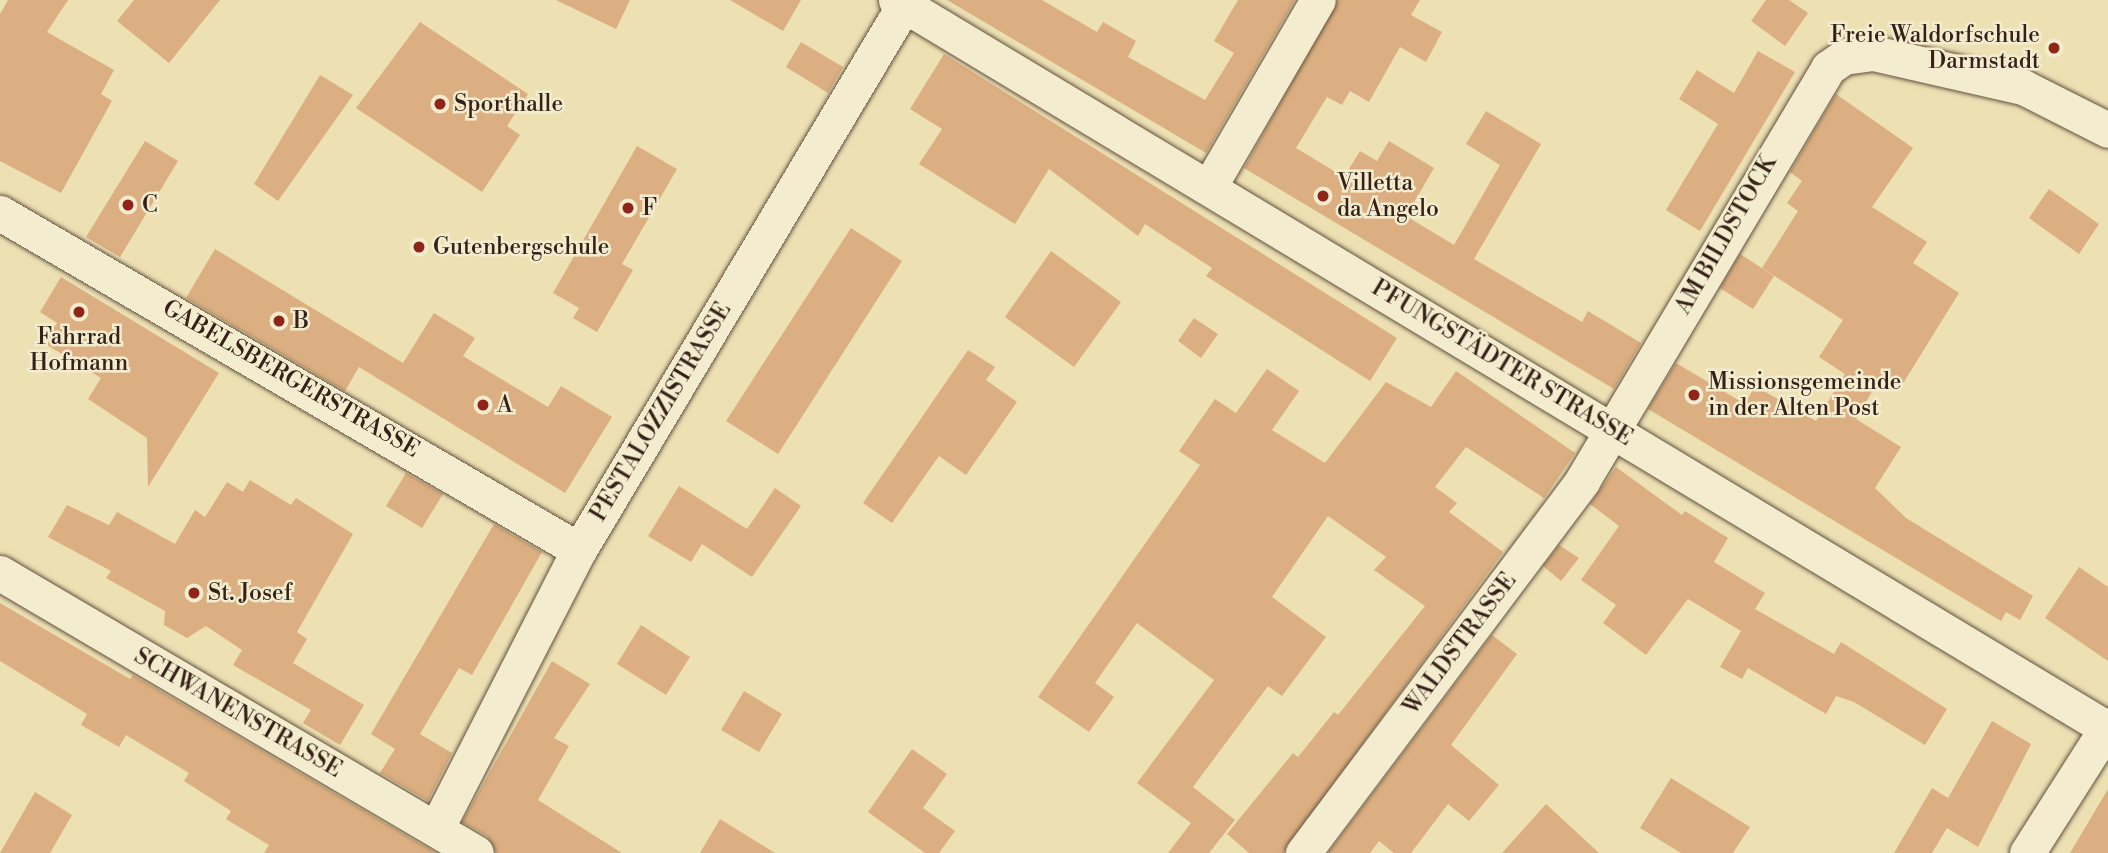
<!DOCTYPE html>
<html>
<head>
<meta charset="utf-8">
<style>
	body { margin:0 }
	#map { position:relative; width:2108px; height:853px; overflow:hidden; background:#ede1b4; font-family:"Libre Bodoni",serif }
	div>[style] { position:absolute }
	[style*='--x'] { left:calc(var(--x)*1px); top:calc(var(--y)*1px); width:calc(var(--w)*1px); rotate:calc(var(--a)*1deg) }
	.building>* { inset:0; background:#dbaf81 }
	.roads { filter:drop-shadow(0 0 2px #64513f) drop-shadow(0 0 2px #64513f) }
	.minor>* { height:35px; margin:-17.5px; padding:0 17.5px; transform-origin:17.5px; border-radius:17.5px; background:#f3ecce }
	.dots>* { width:19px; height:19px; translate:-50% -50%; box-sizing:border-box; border:4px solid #f3ecce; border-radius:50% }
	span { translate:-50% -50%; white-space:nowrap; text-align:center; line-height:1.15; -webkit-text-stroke:5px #f3ecce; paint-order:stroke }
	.poi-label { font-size:23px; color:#362118 }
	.right { translate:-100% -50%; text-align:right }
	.left { translate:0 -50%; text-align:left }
	.street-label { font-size:23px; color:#362118 }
</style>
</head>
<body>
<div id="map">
	<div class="building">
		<div style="clip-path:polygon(8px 0,68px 0,47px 32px,114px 70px,101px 94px,112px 101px,61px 193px,0 161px,0 14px)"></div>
		<div style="clip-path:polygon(134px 0,220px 0,169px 63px,117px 21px)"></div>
		<div style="clip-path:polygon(556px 0,630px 0,616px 29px)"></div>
		<div style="clip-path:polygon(730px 0,801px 0,783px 31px)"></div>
		<div style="clip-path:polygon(947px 0,1042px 0,1097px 32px,1103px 22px,1136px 41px,1128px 57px,1205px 100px,1234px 53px,1214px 41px,1238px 0,1295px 0,1206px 153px)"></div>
		<div style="clip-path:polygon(1338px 0,1420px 0,1411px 15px,1442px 32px,1426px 62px,1400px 47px,1369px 102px,1350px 91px,1342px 105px,1327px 97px,1296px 148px,1344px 177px,1360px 151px,1377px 161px,1389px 141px,1434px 168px,1406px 216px,1454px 245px,1500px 165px,1466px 144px,1486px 111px,1541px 144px,1474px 259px,1582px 322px,1588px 311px,1641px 343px,1614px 389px,1244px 168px)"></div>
		<div style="clip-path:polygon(1766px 0,1789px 0,1808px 13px,1785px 46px,1751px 21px)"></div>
		<div style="clip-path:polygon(420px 22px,528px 94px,507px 126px,520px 135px,482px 192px,356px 108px)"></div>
		<div style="clip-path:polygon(801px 42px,843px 67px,828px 93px,786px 67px)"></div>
		<div style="clip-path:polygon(1758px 51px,1795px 72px,1700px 231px,1666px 210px,1718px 124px,1679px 99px,1697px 70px,1734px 93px)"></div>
		<div style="clip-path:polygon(944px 54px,1397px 338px,1370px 381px,1206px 276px,1212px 268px,1145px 224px,1138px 236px,1049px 169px,1015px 224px,919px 164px,942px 129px,910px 109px)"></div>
		<div style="clip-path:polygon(320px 75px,353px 95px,278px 201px,254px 184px)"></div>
		<div style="clip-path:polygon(1836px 94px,1913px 148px,1872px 207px,1927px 242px,1913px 263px,1959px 293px,1902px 385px,1883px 373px,1856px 419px,1901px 447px,1875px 488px,1906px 518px,2033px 596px,2020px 620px,2006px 612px,2001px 621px,1648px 409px,1676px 363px,1745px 404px,1755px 386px,1816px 421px,1845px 374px,1819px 357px,1843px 320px,1762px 268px,1798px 211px,1787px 203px,1802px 181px,1790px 172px)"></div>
		<div style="clip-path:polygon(145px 141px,178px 161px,120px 257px,86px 237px)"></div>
		<div style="clip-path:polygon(637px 146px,677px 169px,622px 264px,633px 270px,597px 332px,573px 318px,579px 308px,553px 293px)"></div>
		<div style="clip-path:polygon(2049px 189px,2099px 224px,2079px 254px,2029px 218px)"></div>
		<div style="clip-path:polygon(851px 228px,902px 261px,778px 454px,726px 421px)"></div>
		<div style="clip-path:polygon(215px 249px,403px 363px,434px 313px,475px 338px,463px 356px,548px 407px,561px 386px,612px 417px,565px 493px,359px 367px,345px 391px,186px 298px)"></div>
		<div style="clip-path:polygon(1051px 251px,1121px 302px,1074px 367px,1005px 317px)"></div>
		<div style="clip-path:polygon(1740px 254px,1774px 276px,1753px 309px,1720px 288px)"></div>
		<div style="clip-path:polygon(61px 277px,219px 373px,148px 487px,147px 438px,88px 399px,101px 378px,44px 343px,57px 323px,40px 312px)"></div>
		<div style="clip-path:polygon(1194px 318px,1218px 334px,1201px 358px,1178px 341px)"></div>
		<div style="clip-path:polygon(968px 350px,995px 367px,986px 380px,1017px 402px,966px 475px,939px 456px,892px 523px,863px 503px)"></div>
		<div style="clip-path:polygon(1267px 369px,1299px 391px,1272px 430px,1325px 463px,1386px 382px,1431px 407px,1456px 371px,1575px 453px,1544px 498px,1466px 447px,1435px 487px,1457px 503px,1449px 512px,1503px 552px,1283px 853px,1249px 853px,1227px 834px,1293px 753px,1298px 757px,1334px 712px,1338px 715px,1425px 606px,1374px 570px,1386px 557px,1328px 516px,1272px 597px,1326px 637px,1282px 696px,1268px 686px,1193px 787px,1235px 820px,1209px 853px,1168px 853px,1191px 823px,1137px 783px,1214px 680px,1137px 623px,1095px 683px,1114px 697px,1089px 732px,1038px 697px,1200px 465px,1179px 451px,1215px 399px,1236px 413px)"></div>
		<div style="clip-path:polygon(1616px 467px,1682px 515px,1685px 511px,1728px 538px,1714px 562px,1765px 593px,1755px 609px,1834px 654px,1841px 642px,1947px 709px,1925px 745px,1854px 702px,1836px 696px,1826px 714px,1748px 668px,1742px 679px,1720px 667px,1741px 631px,1688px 599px,1646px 655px,1603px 623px,1616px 605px,1581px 580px,1619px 526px,1590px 504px)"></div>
		<div style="clip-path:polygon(406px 473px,443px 494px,422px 528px,386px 506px)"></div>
		<div style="clip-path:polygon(250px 480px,291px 505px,296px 498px,353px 534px,297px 632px,307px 639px,293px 663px,364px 705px,340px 745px,303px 723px,311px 710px,233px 665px,242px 650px,206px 626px,187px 638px,164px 625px,165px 611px,106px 578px,111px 571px,48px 537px,67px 505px,109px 525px,117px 512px,175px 544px,195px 510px,205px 517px,227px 482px,243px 492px)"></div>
		<div style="clip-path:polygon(679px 486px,747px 529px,775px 488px,801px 506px,752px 577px,702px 544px,691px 562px,648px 536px)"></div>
		<div style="clip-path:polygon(494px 524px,542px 552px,472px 675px,459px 668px,420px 734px,452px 753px,428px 801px,380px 773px,395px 749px,371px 734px)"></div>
		<div style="clip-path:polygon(1559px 545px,1579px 558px,1561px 581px,1543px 566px)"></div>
		<div style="clip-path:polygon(2079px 567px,2108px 587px,2108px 661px,2045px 618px)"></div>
		<div style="clip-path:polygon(0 603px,130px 679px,133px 675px,436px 853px,264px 853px,269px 845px,226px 819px,231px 811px,184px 781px,189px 773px,126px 735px,119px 747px,81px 725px,87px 714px,0 661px)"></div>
		<div style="clip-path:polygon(641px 625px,690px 657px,666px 695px,617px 664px)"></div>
		<div style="clip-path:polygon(1492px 635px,1517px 654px,1451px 745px,1499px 785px,1469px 821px,1448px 804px,1411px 853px,1394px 853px,1379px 841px,1370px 853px,1328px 853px)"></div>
		<div style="clip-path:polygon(552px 661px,590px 684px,554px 738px,569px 746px,538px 800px,622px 853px,496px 853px,487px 836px,462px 822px)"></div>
		<div style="clip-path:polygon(744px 691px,782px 714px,759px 752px,721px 730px)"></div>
		<div style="clip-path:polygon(1992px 721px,2031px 744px,1978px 847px,1947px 828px,1932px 853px,1894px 853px,1932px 788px,1948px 798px)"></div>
		<div style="clip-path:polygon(912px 749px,947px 774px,923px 808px,955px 831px,939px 853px,925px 853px,868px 812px)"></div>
		<div style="clip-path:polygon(1671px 778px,1750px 827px,1733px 853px,1681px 853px,1640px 828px)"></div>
		<div style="clip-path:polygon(2108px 789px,2108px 853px,2070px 853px)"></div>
		<div style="clip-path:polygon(35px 792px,72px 815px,50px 853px,0 853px)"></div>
		<div style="clip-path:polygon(1546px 804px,1599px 853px,1502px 853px)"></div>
		<div style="clip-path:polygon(720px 819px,775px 853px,700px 853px)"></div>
	</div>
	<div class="roads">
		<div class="minor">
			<div style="--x:896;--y:0;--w:1414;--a:31.03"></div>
			<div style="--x:1209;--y:187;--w:216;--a:-59.8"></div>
			<div style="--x:0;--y:213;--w:670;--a:30.2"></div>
			<div style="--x:0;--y:573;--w:552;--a:30.47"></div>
			<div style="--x:436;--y:829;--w:314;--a:-62.9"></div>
			<div style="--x:579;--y:550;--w:635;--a:-59.19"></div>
			<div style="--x:1303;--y:853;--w:465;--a:-53.1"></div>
			<div style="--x:1582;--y:481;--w:481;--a:-59.2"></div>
			<div style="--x:1828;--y:68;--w:19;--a:-35"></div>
			<div style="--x:1844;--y:57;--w:29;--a:-8"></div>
			<div style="--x:1873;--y:53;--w:154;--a:12.8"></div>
			<div style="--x:2023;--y:87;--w:95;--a:26.8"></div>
			<div style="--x:2027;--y:853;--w:151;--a:-57.5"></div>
		</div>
	</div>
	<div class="dots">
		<div style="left:2054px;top:48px;background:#8f2418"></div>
		<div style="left:440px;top:104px;background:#8f2418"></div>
		<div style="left:1323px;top:196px;background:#8f2418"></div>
		<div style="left:128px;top:205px;background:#8f2418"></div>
		<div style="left:628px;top:208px;background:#8f2418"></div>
		<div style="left:419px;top:247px;background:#8f2418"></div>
		<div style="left:79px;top:312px;background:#8f2418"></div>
		<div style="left:279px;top:321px;background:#8f2418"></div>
		<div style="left:1694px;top:395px;background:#8f2418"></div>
		<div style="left:483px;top:405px;background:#8f2418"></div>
		<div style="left:194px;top:593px;background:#8f2418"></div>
	</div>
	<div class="poi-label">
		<span class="right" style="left:2040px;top:48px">Freie Waldorfschule<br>Darmstadt</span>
		<span class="left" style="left:454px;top:104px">Sporthalle</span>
		<span class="left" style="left:1337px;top:196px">Villetta<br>da Angelo</span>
		<span class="left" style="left:142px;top:205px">C</span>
		<span class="left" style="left:642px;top:208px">F</span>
		<span class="left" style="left:433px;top:247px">Gutenbergschule</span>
		<span class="left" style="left:293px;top:321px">B</span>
		<span style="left:79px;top:350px">Fahrrad<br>Hofmann</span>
		<span class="left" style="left:1708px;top:395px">Missionsgemeinde<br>in der Alten Post</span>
		<span class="left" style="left:497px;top:405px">A</span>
		<span class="left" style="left:208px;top:593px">St. Josef</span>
	</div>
	<div class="street-label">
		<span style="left:1726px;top:235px;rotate:-60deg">AM BILDSTOCK</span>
		<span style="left:1502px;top:363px;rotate:31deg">PFUNGSTÄDTER STRASSE</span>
		<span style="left:291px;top:379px;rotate:30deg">GABELSBERGERSTRASSE</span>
		<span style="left:661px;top:412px;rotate:-59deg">PESTALOZZISTRASSE</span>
		<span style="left:1460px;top:644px;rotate:-53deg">WALDSTRASSE</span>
		<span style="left:238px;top:713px;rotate:30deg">SCHWANENSTRASSE</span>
	</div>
</div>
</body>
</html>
